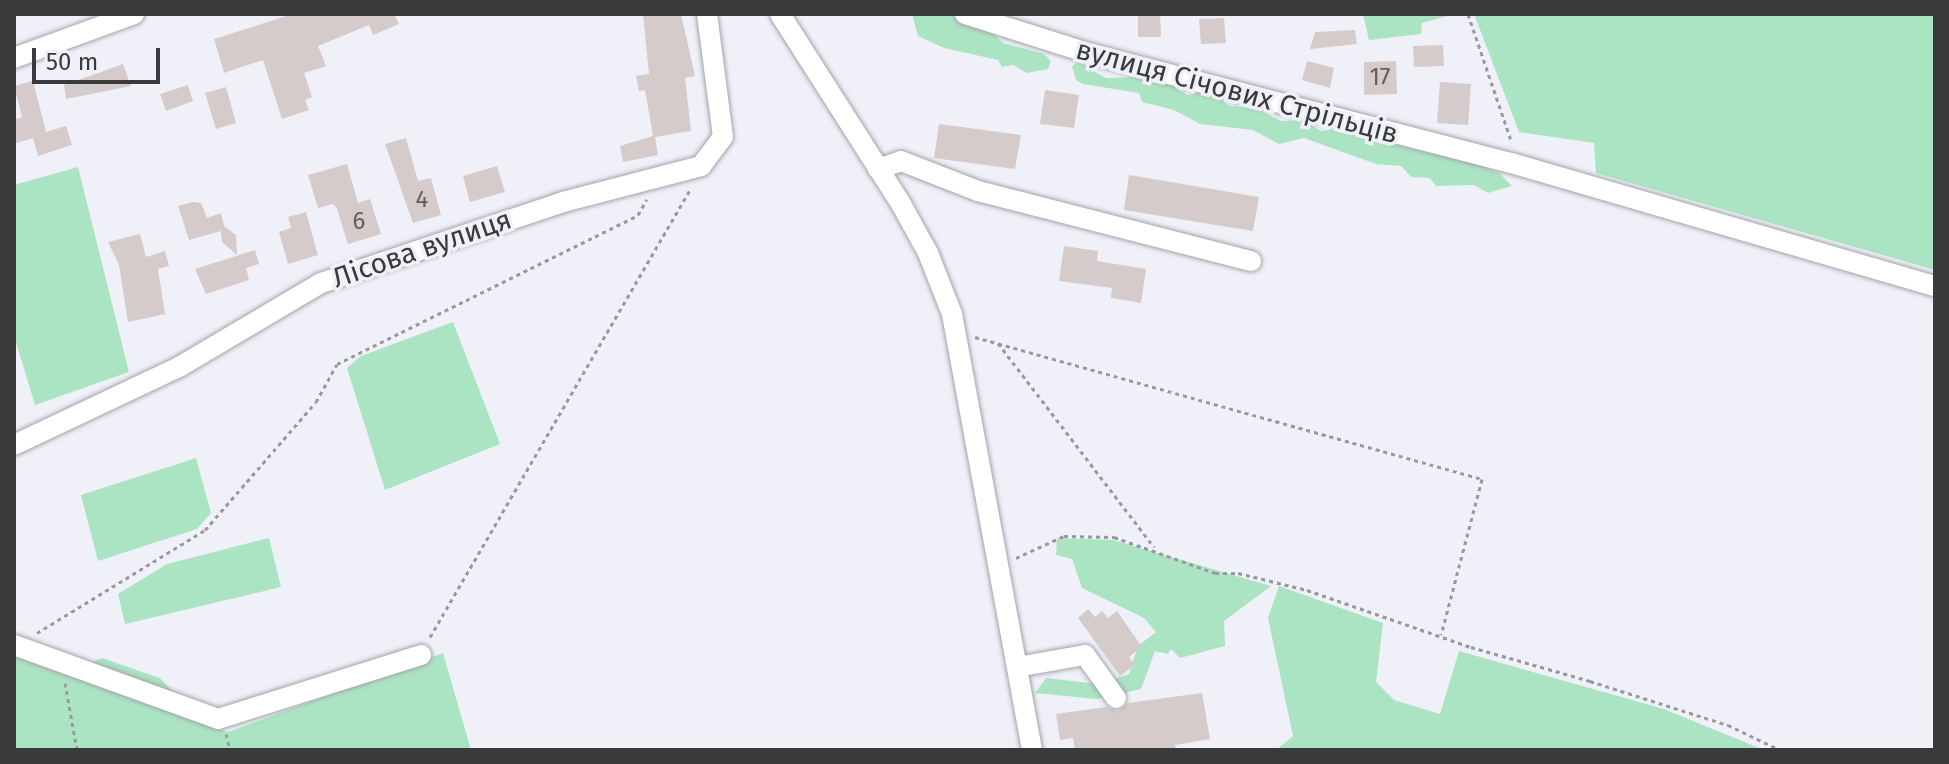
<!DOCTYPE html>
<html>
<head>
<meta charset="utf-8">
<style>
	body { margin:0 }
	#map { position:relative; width:1949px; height:764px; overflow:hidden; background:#f0f0f9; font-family:"Fira Sans",sans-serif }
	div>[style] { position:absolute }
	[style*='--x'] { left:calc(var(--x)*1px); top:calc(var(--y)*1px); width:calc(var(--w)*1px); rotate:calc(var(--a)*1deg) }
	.green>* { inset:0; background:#abe4c3 }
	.building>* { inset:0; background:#d5cbca }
	.path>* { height:3px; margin-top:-1.5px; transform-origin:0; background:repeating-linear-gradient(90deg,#98989e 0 4px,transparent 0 8px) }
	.roads { filter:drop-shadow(0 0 2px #a3a3ab) drop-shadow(0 0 2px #a3a3ab) }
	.minor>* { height:20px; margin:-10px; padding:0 10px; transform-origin:10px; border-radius:10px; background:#fff }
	span { translate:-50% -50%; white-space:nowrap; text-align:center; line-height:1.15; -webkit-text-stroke:7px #f0f0f9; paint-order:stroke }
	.number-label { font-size:24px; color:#615e60 }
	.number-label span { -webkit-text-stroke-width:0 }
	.street-label { font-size:28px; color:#3a3a3d }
	.frame { position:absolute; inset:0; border:16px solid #3a3a3d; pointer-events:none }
	.scale { position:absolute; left:32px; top:48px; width:128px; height:36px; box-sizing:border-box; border:4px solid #3a3a3d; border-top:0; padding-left:10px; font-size:24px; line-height:28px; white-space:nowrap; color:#3a3a3d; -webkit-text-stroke:6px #f0f0f9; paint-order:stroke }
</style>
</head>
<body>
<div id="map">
	<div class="green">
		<div style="clip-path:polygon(912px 14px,947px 14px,991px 31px,1003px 43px,1044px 54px,1051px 61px,1048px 69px,1027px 73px,1013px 65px,1002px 67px,998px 60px,944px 48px,918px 36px)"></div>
		<div style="clip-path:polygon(1363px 14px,1455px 14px,1422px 23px,1421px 34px,1369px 40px)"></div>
		<div style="clip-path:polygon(1474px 14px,1935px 14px,1935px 270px,1596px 173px,1594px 143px,1519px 132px)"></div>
		<div style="clip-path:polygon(1078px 62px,1106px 78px,1135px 77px,1171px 85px,1188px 95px,1209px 92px,1230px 106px,1255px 108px,1281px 121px,1304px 120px,1321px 131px,1342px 128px,1373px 140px,1473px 163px,1499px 173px,1512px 186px,1488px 193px,1474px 185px,1436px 186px,1430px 178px,1411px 177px,1401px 166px,1376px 164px,1304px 138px,1279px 144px,1253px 130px,1200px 124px,1174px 110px,1142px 102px,1139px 93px,1083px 84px,1076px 80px,1072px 66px)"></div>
		<div style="clip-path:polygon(78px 167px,129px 372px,35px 405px,14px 336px,14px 185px)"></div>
		<div style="clip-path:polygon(453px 322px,500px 444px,385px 490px,347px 368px,361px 356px)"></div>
		<div style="clip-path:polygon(196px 458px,211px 513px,197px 529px,98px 561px,81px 495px)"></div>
		<div style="clip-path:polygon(269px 538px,281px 587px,125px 624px,118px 594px,167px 564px)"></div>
		<div style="clip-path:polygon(1057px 538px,1113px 540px,1271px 586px,1224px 621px,1225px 646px,1180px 658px,1171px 649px,1168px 654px,1155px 651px,1141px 689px,1097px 699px,1035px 693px,1046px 678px,1098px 684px,1129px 674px,1138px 646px,1156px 632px,1144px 618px,1082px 588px,1072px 559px,1056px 555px)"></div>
		<div style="clip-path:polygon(1279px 586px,1383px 623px,1376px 682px,1394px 700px,1440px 714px,1459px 651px,1664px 709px,1764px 750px,1276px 750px,1293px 736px,1268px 618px)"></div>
		<div style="clip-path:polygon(443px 653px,471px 750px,14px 750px,14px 655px,90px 663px,102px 658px,160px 678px,176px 695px,169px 711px,228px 732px)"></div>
	</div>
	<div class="building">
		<div style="clip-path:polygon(293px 14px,394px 14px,399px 24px,373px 35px,369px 25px,318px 46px,326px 66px,304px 73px,312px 97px,305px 100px,309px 110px,282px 119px,263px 60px,224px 73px,214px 39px)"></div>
		<div style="clip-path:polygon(643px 14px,681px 14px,695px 76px,685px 78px,691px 131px,655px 137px,658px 155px,623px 162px,620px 146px,653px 136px,645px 90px,639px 91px,636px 76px,649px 74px)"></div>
		<div style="clip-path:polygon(1138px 14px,1160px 14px,1161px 37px,1138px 37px)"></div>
		<div style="clip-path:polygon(1224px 18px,1226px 43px,1201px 44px,1199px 19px)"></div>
		<div style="clip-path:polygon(1355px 30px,1357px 44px,1310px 49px,1315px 32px)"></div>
		<div style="clip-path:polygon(1443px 45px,1444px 66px,1414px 67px,1413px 46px)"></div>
		<div style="clip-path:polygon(1307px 61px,1334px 68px,1330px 88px,1302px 80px)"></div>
		<div style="clip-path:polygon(1396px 61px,1397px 94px,1364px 95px,1364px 62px)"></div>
		<div style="clip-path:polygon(123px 64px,131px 86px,66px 99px,64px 85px)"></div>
		<div style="clip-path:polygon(33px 81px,46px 132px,66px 126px,72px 145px,38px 156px,33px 138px,14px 144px,14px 120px,22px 117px,14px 86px)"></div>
		<div style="clip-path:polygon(1440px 82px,1471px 84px,1468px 125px,1437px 123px)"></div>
		<div style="clip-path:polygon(188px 85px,193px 101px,166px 111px,160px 94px)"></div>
		<div style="clip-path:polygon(226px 87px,236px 123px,216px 129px,205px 93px)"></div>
		<div style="clip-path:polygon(1045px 90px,1079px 95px,1074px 128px,1040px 124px)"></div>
		<div style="clip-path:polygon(939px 124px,1021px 135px,1015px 169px,934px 158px)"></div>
		<div style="clip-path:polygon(406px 138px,418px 181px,431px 178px,441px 215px,413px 223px,385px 144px)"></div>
		<div style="clip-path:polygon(347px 164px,358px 203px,370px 199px,381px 234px,348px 244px,337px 209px,333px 204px,318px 208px,308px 175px)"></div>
		<div style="clip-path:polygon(497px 166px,505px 192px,470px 202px,463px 176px)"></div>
		<div style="clip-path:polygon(1129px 175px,1259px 197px,1253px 231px,1124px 210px)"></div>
		<div style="clip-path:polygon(193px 202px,201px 203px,207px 218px,221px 213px,224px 226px,236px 235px,237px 255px,222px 242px,221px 231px,189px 240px,178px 206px)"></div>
		<div style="clip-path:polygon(306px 212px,318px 255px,288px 264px,279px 232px,291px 228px,288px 217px)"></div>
		<div style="clip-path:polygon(140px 234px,146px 257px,165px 251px,169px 266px,158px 269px,165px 314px,128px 322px,119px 265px,108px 242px)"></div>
		<div style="clip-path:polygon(1064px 246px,1098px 251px,1097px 261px,1146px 269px,1141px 303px,1111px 298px,1112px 288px,1059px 281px)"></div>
		<div style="clip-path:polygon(255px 250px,259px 264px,246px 268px,249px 280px,206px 294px,195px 269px)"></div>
		<div style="clip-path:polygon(1088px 609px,1095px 617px,1102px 611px,1108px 618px,1117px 611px,1142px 647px,1129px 657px,1135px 665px,1120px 676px,1078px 618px)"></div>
		<div style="clip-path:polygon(1202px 693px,1210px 739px,1175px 745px,1176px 750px,1075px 750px,1073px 738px,1060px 740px,1056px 714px,1106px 707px,1118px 711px,1128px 703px)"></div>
	</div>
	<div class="path">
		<div style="--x:1468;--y:14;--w:136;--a:71.2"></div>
		<div style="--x:975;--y:337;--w:527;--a:15.65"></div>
		<div style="--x:1482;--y:479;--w:161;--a:104.7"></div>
		<div style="--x:998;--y:343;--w:257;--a:52.6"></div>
		<div style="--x:1016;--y:558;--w:53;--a:-24.6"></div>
		<div style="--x:1064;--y:536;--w:50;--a:1.1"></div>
		<div style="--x:1114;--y:537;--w:107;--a:19.6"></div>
		<div style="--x:1215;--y:573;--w:23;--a:0"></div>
		<div style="--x:1238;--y:573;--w:71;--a:13.8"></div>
		<div style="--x:1307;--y:590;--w:174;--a:19.2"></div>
		<div style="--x:1471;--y:647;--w:124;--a:15.9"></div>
		<div style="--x:1590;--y:681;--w:145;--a:17.7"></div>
		<div style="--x:1728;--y:725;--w:58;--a:25.7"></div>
		<div style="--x:37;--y:633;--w:197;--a:-31.5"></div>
		<div style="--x:205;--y:530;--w:169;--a:-49.1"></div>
		<div style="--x:316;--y:402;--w:43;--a:-61.1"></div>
		<div style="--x:337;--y:364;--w:336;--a:-26.3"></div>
		<div style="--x:638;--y:215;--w:18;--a:-61"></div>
		<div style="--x:430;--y:637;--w:519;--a:-59.83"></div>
		<div style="--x:65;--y:683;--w:68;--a:79.8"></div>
		<div style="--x:226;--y:734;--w:16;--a:76"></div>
	</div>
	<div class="roads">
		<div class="minor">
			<div style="--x:780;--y:14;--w:225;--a:57.5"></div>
			<div style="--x:901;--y:204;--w:56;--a:61.1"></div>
			<div style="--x:928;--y:253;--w:66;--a:68.5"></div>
			<div style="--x:952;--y:314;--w:443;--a:79.6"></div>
			<div style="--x:965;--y:14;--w:129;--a:17.6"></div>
			<div style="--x:1088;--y:53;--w:437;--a:14.6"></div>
			<div style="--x:1511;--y:163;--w:441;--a:16.2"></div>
			<div style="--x:14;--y:58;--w:128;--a:-20.1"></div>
			<div style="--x:878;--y:169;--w:24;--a:-19"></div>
			<div style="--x:901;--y:161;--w:83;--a:21.3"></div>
			<div style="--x:978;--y:191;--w:282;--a:14.4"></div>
			<div style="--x:14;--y:445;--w:183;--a:-25.3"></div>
			<div style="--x:179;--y:367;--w:165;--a:-30.6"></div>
			<div style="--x:321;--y:283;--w:255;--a:-18.5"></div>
			<div style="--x:563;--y:202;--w:143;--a:-14.6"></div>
			<div style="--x:701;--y:166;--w:36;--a:-53"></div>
			<div style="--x:723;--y:137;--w:124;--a:-97.4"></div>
			<div style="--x:14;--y:645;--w:217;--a:19.9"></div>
			<div style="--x:218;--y:719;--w:213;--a:-17.5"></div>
			<div style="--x:1017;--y:667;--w:69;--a:-10"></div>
			<div style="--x:1085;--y:655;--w:53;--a:54.2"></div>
		</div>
	</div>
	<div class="number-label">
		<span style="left:1380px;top:78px">17</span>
		<span style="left:422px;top:200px">4</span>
		<span style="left:359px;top:222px">6</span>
	</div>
	<div class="street-label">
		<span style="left:1237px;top:92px;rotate:15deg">вулиця Січових Стрільців</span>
		<span style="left:422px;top:249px;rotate:-19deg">Лісова вулиця</span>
	</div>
	<div class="frame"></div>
	<div class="scale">50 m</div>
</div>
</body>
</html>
